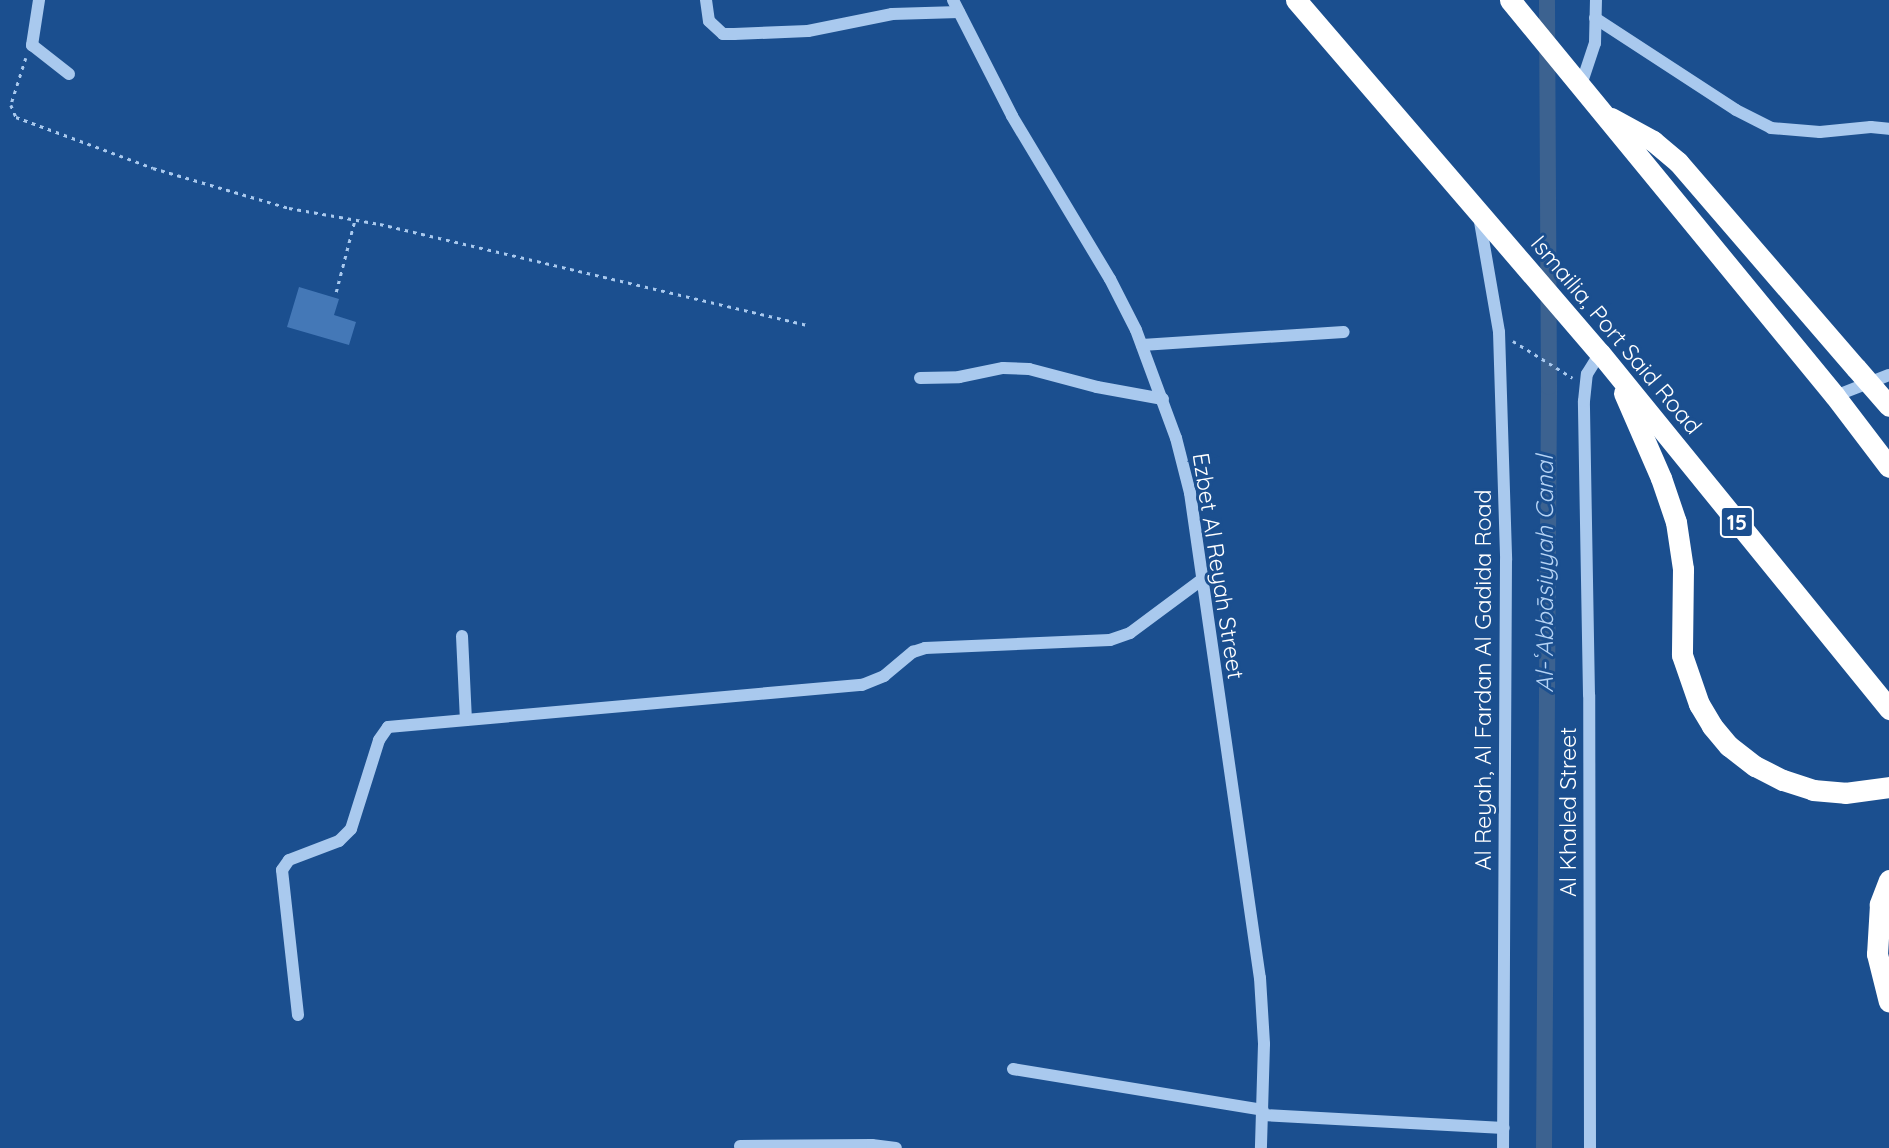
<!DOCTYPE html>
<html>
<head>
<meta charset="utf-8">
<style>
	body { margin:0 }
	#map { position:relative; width:1889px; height:1148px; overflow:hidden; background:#1b4f8f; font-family:Quicksand,sans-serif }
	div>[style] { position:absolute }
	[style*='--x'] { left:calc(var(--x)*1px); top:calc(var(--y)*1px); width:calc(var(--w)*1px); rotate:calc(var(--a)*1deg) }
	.canal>* { height:16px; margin:-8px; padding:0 8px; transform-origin:8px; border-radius:8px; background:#3c6290 }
	.building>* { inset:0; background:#4478b7 }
	.path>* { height:2.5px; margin-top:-1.25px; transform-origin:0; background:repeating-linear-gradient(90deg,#a9c9ee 0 3.5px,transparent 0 8.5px) }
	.minor>* { height:12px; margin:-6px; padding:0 6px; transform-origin:6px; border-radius:6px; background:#a9c9ee }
	.highway>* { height:21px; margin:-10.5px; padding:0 10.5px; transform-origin:10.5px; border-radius:10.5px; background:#fff }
	.highway-bridge>* { height:21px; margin:-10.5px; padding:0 10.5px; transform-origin:10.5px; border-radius:10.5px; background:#fff }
	span { translate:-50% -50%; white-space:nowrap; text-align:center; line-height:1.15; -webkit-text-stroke:6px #1b4f8f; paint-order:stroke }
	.shield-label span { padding:2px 5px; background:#1b4f8f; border:2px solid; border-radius:5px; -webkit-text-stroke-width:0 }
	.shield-label { font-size:21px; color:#fff; font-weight:700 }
	.street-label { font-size:23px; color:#fff }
	.water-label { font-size:24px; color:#b5d3f5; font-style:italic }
</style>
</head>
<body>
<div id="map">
	<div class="canal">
		<div style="--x:1544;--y:1148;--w:761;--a:-89.62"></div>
		<div style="--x:1549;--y:387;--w:387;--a:-90.3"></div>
	</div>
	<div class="building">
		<div style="clip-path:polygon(299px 287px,339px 299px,334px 315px,356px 322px,349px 345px,287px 327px)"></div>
	</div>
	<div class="path">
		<div style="--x:26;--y:58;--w:49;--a:107.7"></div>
		<div style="--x:11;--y:105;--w:13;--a:67"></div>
		<div style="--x:16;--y:117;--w:146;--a:20.4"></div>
		<div style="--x:153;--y:168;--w:142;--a:16.4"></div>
		<div style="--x:289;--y:208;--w:92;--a:10"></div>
		<div style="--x:380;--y:224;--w:439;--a:13.3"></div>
		<div style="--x:336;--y:292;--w:75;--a:-75.4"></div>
		<div style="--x:1513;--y:341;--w:70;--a:31.7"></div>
	</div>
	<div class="minor">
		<div style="--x:39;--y:0;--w:46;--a:98.8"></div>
		<div style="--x:32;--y:45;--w:47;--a:38.1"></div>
		<div style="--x:706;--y:0;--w:21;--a:82"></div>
		<div style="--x:709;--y:21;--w:19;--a:43"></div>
		<div style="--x:723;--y:34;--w:11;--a:0"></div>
		<div style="--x:734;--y:34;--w:74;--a:-2.3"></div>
		<div style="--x:808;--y:31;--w:86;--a:-11.4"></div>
		<div style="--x:892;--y:14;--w:67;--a:-1.7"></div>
		<div style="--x:953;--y:0;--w:130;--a:63"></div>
		<div style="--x:1012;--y:116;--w:190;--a:59"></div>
		<div style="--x:1110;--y:279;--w:57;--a:63"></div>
		<div style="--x:1136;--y:330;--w:115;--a:69.7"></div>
		<div style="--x:1176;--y:438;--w:57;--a:75.7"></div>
		<div style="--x:1190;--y:493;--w:490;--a:81.8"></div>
		<div style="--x:1260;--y:978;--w:66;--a:86.5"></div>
		<div style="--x:1264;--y:1044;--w:104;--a:91.7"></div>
		<div style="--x:1595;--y:18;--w:168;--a:33.1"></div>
		<div style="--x:1736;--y:110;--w:39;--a:27"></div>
		<div style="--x:1771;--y:128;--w:49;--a:4.7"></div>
		<div style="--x:1820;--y:132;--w:51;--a:-5.6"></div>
		<div style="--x:1871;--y:127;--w:18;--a:6"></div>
		<div style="--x:1581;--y:85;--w:44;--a:-71.6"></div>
		<div style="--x:1595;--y:43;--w:43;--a:-88.7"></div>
		<div style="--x:1479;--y:216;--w:118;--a:80.2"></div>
		<div style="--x:1499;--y:332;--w:228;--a:88.2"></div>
		<div style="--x:1506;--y:560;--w:588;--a:90.29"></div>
		<div style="--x:1142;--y:345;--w:202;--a:-3.7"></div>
		<div style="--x:920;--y:378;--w:39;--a:-1"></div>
		<div style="--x:959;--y:377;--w:45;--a:-11.6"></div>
		<div style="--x:1003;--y:368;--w:26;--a:2"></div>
		<div style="--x:1029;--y:369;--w:70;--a:14.8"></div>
		<div style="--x:1097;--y:387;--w:67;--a:10.3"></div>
		<div style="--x:1835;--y:396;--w:58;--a:-21.3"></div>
		<div style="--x:462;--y:636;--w:84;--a:87.3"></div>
		<div style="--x:298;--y:1015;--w:146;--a:-96.3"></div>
		<div style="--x:282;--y:870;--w:12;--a:-55"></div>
		<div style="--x:289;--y:860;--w:53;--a:-20.8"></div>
		<div style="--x:339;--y:841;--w:17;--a:-45"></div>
		<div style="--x:351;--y:829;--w:93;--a:-72.5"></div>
		<div style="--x:379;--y:740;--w:16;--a:-55"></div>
		<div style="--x:388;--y:727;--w:476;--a:-5.1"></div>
		<div style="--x:862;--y:685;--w:24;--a:-22"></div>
		<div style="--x:884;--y:676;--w:38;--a:-40"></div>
		<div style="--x:913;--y:652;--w:13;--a:-18"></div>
		<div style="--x:925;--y:648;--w:185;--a:-2.5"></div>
		<div style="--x:1110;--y:640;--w:21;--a:-19"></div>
		<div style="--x:1130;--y:633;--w:87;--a:-36.6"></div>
		<div style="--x:1013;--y:1069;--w:253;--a:9.3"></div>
		<div style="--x:1263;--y:1115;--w:241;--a:3.1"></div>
		<div style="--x:740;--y:1146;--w:132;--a:-0.4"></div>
		<div style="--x:872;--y:1145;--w:24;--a:7"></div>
		<div style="--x:1590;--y:1148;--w:453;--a:-90.1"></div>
		<div style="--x:1589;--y:695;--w:294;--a:-91"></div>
		<div style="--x:1584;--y:401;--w:27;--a:-84"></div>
		<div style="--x:1587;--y:374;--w:25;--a:-58"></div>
	</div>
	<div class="highway">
		<div style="--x:1296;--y:0;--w:466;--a:49.3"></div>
		<div style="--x:1600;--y:353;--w:459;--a:50.9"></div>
		<div style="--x:1510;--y:0;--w:512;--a:50.62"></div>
		<div style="--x:1835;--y:396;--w:89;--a:52.7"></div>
		<div style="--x:1611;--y:118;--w:48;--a:28.7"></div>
		<div style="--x:1653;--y:141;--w:33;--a:40"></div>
		<div style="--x:1678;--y:162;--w:272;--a:49.2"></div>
		<div style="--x:1624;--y:393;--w:93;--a:66.5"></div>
		<div style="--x:1661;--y:478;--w:46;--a:71.2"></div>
		<div style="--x:1676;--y:522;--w:48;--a:81.5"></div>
		<div style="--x:1683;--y:569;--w:86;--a:90.7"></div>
		<div style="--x:1682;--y:655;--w:52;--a:70.9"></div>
		<div style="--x:1699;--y:704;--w:26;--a:59"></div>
		<div style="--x:1712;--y:726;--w:26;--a:50"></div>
		<div style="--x:1729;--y:746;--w:33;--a:38"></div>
		<div style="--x:1755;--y:766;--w:31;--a:27"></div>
		<div style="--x:1783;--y:780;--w:32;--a:18"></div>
		<div style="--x:1813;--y:790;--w:32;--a:5"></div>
		<div style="--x:1845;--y:793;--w:44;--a:-7.8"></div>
		<div style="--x:1889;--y:880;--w:26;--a:111"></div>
		<div style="--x:1880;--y:904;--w:50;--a:93.4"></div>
		<div style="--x:1877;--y:954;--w:49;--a:76"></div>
	</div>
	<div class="highway-bridge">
		<div style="--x:1856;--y:368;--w:50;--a:49"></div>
	</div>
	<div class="shield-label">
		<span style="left:1737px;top:522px">15</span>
	</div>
	<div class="street-label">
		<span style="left:1616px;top:335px;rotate:50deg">Ismailia, Port Said Road</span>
		<span style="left:1218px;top:566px;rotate:81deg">Ezbet Al Reyah Street</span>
		<span style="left:1483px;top:680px;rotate:-90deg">Al Reyah, Al Fardan Al Gadida Road</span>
		<span style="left:1568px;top:812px;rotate:-90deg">Al Khaled Street</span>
	</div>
	<div class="water-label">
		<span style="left:1545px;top:574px;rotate:-90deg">Al-ʿAbbāsiyyah Canal</span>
	</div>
</div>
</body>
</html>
